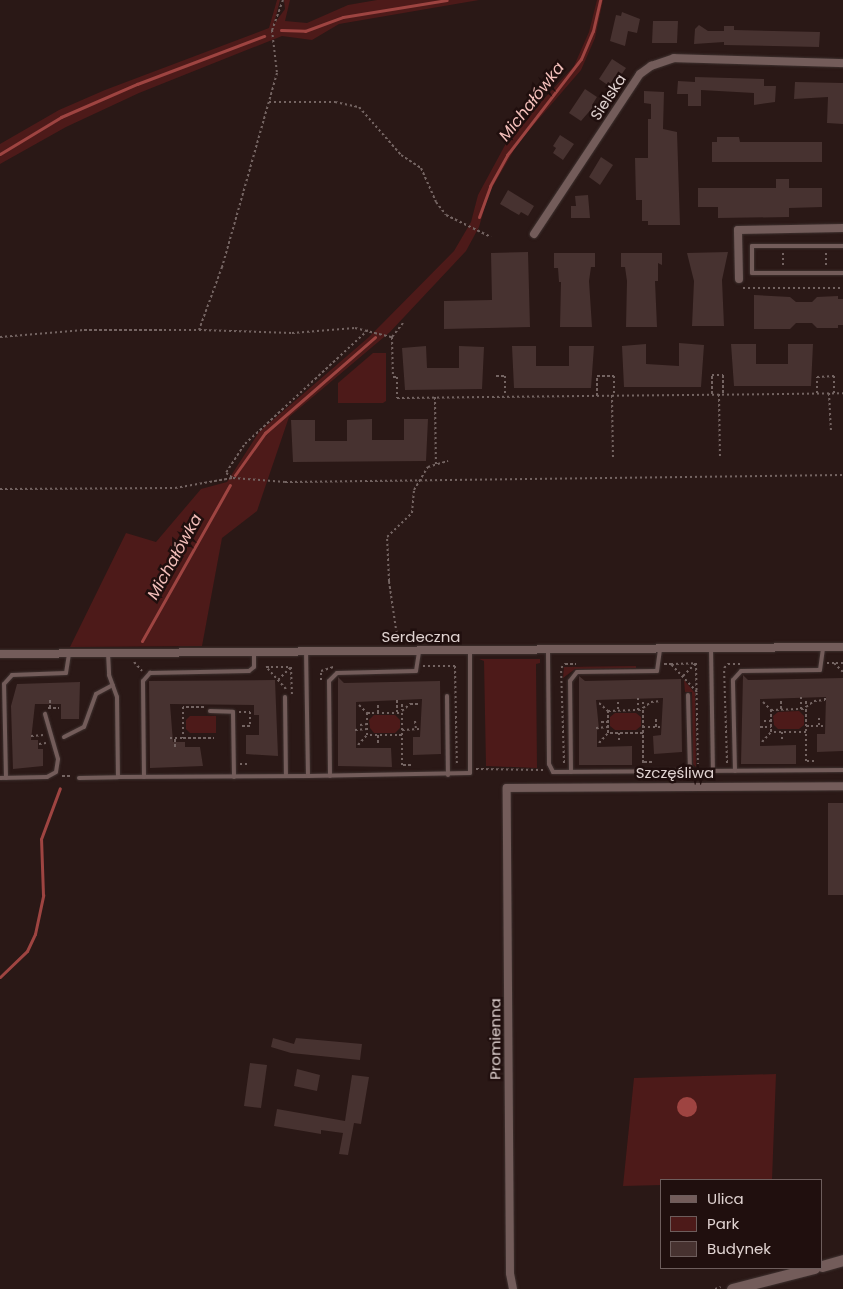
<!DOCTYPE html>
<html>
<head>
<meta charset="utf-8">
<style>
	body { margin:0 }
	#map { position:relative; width:843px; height:1289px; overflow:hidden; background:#2a1816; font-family:Poppins,sans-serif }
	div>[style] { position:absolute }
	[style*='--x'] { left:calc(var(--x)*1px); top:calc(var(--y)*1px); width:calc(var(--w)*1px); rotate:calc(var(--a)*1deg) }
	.green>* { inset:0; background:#4d1a19 }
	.water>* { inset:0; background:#9e4441 }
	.round { border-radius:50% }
	.stream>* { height:3px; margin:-1.5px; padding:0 1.5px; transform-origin:1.5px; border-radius:1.5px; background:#9e4441 }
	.building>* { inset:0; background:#473230 }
	.path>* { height:2px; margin-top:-1px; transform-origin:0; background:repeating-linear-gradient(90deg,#746462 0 2.5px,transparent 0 5px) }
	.roads { filter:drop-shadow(0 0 1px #3f3230) drop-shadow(0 0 1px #3f3230) }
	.lane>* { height:4px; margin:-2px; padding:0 2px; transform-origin:2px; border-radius:2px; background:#735c5a }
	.street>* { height:8px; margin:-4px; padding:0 4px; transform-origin:4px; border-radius:4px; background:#735c5a }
	.secondary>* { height:11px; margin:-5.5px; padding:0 5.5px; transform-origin:5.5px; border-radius:5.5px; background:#735c5a }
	span { translate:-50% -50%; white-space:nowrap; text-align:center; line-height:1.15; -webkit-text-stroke:5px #200f0e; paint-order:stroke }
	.street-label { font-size:15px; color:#e0d3d1 }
	.water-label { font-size:16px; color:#f3bfba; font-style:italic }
	.legend { position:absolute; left:660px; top:1179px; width:162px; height:90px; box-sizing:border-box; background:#200f0e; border:1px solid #6d5d5c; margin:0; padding:6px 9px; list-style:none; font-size:15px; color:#e0d3d1 }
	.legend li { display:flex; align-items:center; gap:10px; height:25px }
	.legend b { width:25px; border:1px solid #6d5d5c }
</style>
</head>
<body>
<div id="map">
	<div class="green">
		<div style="clip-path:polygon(277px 0,280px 0,274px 24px,285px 9px,284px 0,290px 0,285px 21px,307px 23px,348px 5px,377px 0,479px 0,339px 24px,312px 40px,282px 36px,139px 93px,66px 127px,0 164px,0 144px,59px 110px,105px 90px,269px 28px)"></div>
		<div style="clip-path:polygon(597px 0,603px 0,595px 38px,581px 70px,518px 143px,489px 193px,479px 227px,466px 251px,390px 332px,289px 417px,257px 511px,222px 538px,202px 646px,70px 647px,126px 533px,156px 542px,201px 489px,227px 482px,259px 432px,369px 337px,454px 251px,471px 222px,478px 195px,510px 136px,574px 66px,589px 32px)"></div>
		<div style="clip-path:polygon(373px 353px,386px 353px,386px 401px,383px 403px,338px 403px,338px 383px)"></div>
		<div style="clip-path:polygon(479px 659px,540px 659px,540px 663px,536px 664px,537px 768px,486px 766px,484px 661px)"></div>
		<div style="clip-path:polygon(636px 666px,636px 668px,575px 669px,563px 678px,564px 667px)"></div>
		<div style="clip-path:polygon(684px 680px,695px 693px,696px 767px,693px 764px,692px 692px,685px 692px)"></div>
		<div style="clip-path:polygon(799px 711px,804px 716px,804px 725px,799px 729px,778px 729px,774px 725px,773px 716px,778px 712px)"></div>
		<div style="clip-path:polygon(615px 713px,636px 713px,641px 717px,641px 726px,636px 730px,615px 730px,610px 726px,610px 717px)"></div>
		<div style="clip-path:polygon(374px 715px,395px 715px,400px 720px,400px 728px,395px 733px,374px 733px,370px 728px,369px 720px)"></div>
		<div style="clip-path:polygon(190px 716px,216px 716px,216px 733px,190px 733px,186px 729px,186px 720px)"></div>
		<div style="clip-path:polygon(776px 1074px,772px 1180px,662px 1180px,662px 1185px,623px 1186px,634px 1078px)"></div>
	</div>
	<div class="water">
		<div class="round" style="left:677px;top:1097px;width:20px;height:20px"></div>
	</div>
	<div class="stream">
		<div style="--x:281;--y:30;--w:24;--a:2"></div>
		<div style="--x:305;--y:31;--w:40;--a:-20.2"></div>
		<div style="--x:343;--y:17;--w:105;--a:-9.3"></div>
		<div style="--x:0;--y:154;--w:71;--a:-31.2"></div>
		<div style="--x:61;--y:117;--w:83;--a:-23.5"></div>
		<div style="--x:137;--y:84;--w:136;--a:-20.7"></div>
		<div style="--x:479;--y:217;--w:33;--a:-70"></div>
		<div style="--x:490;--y:186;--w:35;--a:-61"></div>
		<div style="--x:507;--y:155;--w:121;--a:-52.4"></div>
		<div style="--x:581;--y:59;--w:30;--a:-67"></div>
		<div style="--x:593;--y:31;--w:32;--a:-77"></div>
		<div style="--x:235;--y:475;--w:52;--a:-54.5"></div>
		<div style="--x:265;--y:433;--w:146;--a:-41.1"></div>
		<div style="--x:142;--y:641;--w:179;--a:-60.6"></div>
		<div style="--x:0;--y:977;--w:37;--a:-44"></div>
		<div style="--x:27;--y:951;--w:19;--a:-65"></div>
		<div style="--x:35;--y:934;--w:40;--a:-78"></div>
		<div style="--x:43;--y:895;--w:56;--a:-92"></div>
		<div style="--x:41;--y:839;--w:54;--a:-69.6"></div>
	</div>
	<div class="building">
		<div style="clip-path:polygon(622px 12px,640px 19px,637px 33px,628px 31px,625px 46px,610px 41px,616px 15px,621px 16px)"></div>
		<div style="clip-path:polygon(653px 21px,678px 21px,677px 43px,652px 43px)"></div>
		<div style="clip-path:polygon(699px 25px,708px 31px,724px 31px,724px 26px,734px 26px,734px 30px,820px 32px,819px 47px,724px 45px,724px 42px,694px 44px,695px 29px)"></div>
		<div style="clip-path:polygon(612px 59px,626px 68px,612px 88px,599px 79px)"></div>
		<div style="clip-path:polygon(695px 77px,764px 79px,764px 86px,776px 86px,775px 102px,754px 105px,754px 93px,701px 90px,701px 106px,688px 106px,688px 94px,677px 94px,678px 81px,695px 82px)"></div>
		<div style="clip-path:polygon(795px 82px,843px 83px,843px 124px,827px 123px,828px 97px,794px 99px)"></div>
		<div style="clip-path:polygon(585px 89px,597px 97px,592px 105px,594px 106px,581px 121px,569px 113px)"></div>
		<div style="clip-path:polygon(644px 91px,664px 92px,663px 129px,677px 132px,680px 225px,648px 225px,648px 221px,642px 221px,642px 200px,636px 200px,635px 158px,648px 158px,648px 119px,651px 119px,651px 104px,644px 103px)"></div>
		<div style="clip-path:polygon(560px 135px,574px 144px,563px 160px,553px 153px,556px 148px,553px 146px)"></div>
		<div style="clip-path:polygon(717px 137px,739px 137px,740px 142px,822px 142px,822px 162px,712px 162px,712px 142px,717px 142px)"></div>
		<div style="clip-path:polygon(601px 157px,613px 165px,600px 185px,589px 177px)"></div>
		<div style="clip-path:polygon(776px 179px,789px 179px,789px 188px,822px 188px,822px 207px,789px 208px,789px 217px,718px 218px,718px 207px,698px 207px,698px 188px,776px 188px)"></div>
		<div style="clip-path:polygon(508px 190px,534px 206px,528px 216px,521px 212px,519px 215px,500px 204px)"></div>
		<div style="clip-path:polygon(588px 195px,590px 218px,571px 218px,571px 206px,576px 206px,575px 196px)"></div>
		<div style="clip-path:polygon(528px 252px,530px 327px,444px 329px,444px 301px,492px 300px,491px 253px)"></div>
		<div style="clip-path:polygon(728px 252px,722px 280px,724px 326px,692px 326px,694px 281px,687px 253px)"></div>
		<div style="clip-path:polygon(554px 253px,595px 253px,595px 267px,591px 267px,589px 281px,592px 327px,560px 327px,561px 282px,559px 282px,558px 268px,554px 268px)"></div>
		<div style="clip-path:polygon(621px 253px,662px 253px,662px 265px,658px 263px,658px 281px,655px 281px,657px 327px,626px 327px,627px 281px,625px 267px,621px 267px)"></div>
		<div style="clip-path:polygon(754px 295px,790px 297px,796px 302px,812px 302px,817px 297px,838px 296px,838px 299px,843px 299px,843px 325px,838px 325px,838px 328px,817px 328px,812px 323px,796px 323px,790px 329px,754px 329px)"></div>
		<div style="clip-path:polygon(679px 343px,704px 345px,701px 387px,624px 387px,622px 346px,646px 344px,646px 364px,679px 366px)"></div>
		<div style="clip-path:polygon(731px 344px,756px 344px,756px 364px,788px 364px,788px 344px,813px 344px,811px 386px,734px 386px)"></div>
		<div style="clip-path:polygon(426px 346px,427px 368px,459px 368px,459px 346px,484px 347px,482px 389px,405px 390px,402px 348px)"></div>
		<div style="clip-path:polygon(512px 346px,536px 346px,536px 366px,569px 366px,569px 346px,594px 346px,591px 388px,514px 388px)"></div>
		<div style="clip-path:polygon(372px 419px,372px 440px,404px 440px,404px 419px,428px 419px,426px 461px,293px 462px,291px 420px,315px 420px,315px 441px,347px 441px,347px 420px)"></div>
		<div style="clip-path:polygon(743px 675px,748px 680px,843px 678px,843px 751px,817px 752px,817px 734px,825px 734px,826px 697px,760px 699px,760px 746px,796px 745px,796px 764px,741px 764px)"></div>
		<div style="clip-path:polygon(579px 676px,585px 681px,681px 679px,682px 752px,654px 754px,653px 736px,661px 735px,663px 698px,596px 700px,599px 729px,597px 730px,597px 747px,632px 746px,632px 765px,579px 765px)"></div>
		<div style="clip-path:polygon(338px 677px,344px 683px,440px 681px,441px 754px,413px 755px,413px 737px,420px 737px,422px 699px,356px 702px,356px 748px,391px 748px,392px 767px,338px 766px)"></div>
		<div style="clip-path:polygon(275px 680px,278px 756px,246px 754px,246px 735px,259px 735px,259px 715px,254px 715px,254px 705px,170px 704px,173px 742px,185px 742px,185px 747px,200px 747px,203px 766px,150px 768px,149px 681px)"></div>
		<div style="clip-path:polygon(80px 682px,79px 719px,61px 719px,61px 704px,35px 704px,31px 740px,38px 740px,38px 749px,43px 749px,43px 766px,13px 769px,11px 706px,17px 684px)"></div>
		<div style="clip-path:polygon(828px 803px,843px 803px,843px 895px,828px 895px)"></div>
		<div style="clip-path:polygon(273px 1038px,294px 1044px,296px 1038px,362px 1044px,360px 1060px,291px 1053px,271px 1047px)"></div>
		<div style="clip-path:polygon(250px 1063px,267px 1065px,261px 1108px,244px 1106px)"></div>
		<div style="clip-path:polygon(297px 1069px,320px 1075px,317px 1091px,294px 1086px)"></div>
		<div style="clip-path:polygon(352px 1075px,369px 1077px,361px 1124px,354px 1123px,348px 1155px,339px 1154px,343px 1133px,321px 1130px,321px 1134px,274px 1126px,277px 1109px,345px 1121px)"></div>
	</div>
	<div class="path">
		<div style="--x:283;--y:0;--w:32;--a:110"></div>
		<div style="--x:272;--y:30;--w:43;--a:83.4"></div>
		<div style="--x:277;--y:73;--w:202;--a:105.8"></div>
		<div style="--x:222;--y:267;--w:67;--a:110.1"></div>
		<div style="--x:199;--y:330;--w:93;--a:1.8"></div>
		<div style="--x:292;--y:333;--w:63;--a:-4.5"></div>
		<div style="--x:355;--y:328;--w:38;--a:14"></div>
		<div style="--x:269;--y:102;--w:66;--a:0"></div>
		<div style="--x:335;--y:102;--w:25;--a:12"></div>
		<div style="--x:359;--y:107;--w:64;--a:48.8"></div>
		<div style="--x:401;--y:155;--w:24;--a:33"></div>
		<div style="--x:421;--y:168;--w:37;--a:66"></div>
		<div style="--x:436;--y:202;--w:16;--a:52"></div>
		<div style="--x:446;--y:215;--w:50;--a:26.1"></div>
		<div style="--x:783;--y:253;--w:13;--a:90"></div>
		<div style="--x:826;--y:253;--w:12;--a:90"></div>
		<div style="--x:743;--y:288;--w:100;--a:0"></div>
		<div style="--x:403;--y:323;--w:18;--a:128"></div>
		<div style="--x:392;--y:337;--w:40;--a:88.6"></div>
		<div style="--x:393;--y:377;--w:4;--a:0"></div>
		<div style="--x:397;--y:377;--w:21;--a:90"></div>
		<div style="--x:397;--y:398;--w:446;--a:-0.6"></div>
		<div style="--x:368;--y:330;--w:169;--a:137.2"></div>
		<div style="--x:244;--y:445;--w:33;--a:123"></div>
		<div style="--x:226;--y:473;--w:9;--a:36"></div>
		<div style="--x:233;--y:478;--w:52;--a:4.4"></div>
		<div style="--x:285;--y:482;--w:558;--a:-0.72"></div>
		<div style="--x:0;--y:337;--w:84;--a:-4.8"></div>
		<div style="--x:84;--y:330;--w:115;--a:0"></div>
		<div style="--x:496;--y:376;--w:9;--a:0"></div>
		<div style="--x:505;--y:376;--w:19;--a:90"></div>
		<div style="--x:817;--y:393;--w:16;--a:-90"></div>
		<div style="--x:817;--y:377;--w:17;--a:-3"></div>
		<div style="--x:834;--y:376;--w:17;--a:90"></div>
		<div style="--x:829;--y:393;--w:39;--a:87"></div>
		<div style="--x:712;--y:394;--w:19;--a:-90"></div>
		<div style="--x:712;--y:375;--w:11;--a:0"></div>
		<div style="--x:723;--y:375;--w:19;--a:90"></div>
		<div style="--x:719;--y:394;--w:64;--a:89.1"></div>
		<div style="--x:612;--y:395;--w:64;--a:89.1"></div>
		<div style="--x:597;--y:396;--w:20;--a:-90"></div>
		<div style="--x:597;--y:376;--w:17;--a:0"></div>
		<div style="--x:614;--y:376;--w:19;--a:90"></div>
		<div style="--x:435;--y:397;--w:68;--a:89.2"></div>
		<div style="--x:0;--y:489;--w:175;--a:-0.3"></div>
		<div style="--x:175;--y:488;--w:58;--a:-10"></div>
		<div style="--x:398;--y:643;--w:63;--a:-98.3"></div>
		<div style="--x:389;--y:581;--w:44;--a:-92.6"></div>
		<div style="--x:387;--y:537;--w:35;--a:-44"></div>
		<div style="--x:412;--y:513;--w:23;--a:-85"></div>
		<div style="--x:414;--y:490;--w:27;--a:-59"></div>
		<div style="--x:428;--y:467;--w:21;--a:-17"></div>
		<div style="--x:134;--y:662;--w:12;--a:48"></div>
		<div style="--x:827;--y:663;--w:7;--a:0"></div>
		<div style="--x:843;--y:663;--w:9;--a:180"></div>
		<div style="--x:834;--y:663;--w:13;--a:45"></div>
		<div style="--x:664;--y:664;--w:7;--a:0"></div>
		<div style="--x:423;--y:666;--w:32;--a:0"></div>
		<div style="--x:455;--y:666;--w:100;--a:88.9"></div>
		<div style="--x:683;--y:676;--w:18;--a:-45"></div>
		<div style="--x:278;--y:680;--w:18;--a:-45"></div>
		<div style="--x:321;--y:680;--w:9;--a:-90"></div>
		<div style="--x:321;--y:671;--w:13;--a:-18"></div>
		<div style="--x:286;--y:689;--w:30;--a:-132"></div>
		<div style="--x:266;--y:667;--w:25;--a:0"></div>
		<div style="--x:291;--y:667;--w:28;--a:88"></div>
		<div style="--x:697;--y:692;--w:38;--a:-133"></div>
		<div style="--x:671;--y:664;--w:25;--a:-2"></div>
		<div style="--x:696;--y:663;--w:101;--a:88.9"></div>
		<div style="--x:801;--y:697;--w:12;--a:90"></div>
		<div style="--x:638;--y:698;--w:12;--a:90"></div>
		<div style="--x:397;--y:700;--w:12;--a:90"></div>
		<div style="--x:781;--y:701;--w:8;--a:90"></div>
		<div style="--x:806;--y:701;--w:6;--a:90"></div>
		<div style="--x:618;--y:702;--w:9;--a:90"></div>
		<div style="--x:643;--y:702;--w:6;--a:90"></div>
		<div style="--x:763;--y:702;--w:11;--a:45"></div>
		<div style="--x:599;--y:703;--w:12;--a:42"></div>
		<div style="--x:402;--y:704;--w:6;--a:90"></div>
		<div style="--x:359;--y:705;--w:11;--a:45"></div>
		<div style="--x:378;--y:705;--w:8;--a:90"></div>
		<div style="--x:204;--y:707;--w:21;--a:180"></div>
		<div style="--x:183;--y:707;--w:31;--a:90"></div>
		<div style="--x:183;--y:738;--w:31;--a:0"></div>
		<div style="--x:806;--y:707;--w:10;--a:-37"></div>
		<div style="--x:814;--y:701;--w:11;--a:-5"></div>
		<div style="--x:825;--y:700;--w:5;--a:-90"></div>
		<div style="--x:48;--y:708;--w:11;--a:0"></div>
		<div style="--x:50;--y:708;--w:8;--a:-90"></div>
		<div style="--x:643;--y:708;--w:10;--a:-37"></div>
		<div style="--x:651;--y:702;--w:10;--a:-6"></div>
		<div style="--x:402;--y:711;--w:11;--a:-41"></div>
		<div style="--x:410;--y:704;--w:9;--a:0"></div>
		<div style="--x:239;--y:712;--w:11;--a:0"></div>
		<div style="--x:250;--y:712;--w:14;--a:90"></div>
		<div style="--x:250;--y:726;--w:10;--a:180"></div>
		<div style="--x:819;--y:718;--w:8;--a:90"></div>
		<div style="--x:656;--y:719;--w:8;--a:90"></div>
		<div style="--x:415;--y:721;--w:8;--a:83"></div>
		<div style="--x:764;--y:721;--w:7;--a:0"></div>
		<div style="--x:601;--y:722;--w:7;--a:0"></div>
		<div style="--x:360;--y:725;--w:7;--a:-8"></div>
		<div style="--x:806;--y:726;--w:17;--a:0"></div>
		<div style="--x:643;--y:727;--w:17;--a:0"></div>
		<div style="--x:760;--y:727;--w:11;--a:0"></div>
		<div style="--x:596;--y:728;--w:12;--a:-5"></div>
		<div style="--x:355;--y:730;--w:12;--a:-5"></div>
		<div style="--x:402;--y:730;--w:17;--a:-3"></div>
		<div style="--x:782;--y:732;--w:9;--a:90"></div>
		<div style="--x:806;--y:732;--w:35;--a:180"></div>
		<div style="--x:771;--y:732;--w:22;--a:-90"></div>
		<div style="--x:771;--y:710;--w:35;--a:-2"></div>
		<div style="--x:806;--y:709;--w:54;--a:90"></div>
		<div style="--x:619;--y:733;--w:9;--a:90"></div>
		<div style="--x:643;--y:733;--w:35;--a:180"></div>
		<div style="--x:608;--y:733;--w:22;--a:-90"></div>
		<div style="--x:608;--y:711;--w:35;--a:-2"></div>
		<div style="--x:643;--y:710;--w:54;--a:90"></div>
		<div style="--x:378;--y:735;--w:10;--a:90"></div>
		<div style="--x:402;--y:735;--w:35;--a:180"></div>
		<div style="--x:367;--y:735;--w:22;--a:-90"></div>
		<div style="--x:367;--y:713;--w:35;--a:0"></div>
		<div style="--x:402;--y:713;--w:55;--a:90"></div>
		<div style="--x:31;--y:736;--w:13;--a:-4"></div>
		<div style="--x:170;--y:738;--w:13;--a:0"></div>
		<div style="--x:762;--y:742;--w:13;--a:-48"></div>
		<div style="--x:599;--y:743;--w:13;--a:-48"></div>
		<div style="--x:39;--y:744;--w:7;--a:-8"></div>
		<div style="--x:358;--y:745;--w:13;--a:-48"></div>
		<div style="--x:175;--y:747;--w:9;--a:-90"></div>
		<div style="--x:807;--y:761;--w:10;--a:0"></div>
		<div style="--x:644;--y:762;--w:10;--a:0"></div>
		<div style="--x:564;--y:763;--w:95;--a:-91.8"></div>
		<div style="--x:561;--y:668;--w:6;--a:-45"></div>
		<div style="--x:565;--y:664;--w:11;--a:0"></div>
		<div style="--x:727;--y:763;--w:95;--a:-91.8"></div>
		<div style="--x:724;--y:668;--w:6;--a:-45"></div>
		<div style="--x:728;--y:664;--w:12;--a:0"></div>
		<div style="--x:240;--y:764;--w:8;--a:0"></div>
		<div style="--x:403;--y:765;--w:10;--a:0"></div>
		<div style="--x:476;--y:769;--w:67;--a:0.9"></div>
		<div style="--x:62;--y:776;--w:10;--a:0"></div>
		<div style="--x:715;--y:1289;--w:6;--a:-18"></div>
	</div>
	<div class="roads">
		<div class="lane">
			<div style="--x:843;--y:246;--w:91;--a:180"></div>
			<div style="--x:752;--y:246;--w:27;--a:90"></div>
			<div style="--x:752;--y:273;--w:91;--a:0"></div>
			<div style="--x:711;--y:648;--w:123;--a:89.1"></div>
			<div style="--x:548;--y:650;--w:114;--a:89.5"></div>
			<div style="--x:549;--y:764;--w:9;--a:63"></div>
			<div style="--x:553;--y:772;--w:290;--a:-0.4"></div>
			<div style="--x:108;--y:653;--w:22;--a:87"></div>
			<div style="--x:109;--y:675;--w:23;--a:70"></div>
			<div style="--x:117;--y:697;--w:80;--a:89.3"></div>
			<div style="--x:118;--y:777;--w:190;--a:-0.3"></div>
			<div style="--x:308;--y:776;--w:124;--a:-90.9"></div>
			<div style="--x:688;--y:695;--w:76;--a:88.5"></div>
			<div style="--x:447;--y:696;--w:79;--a:89.3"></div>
			<div style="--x:285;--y:697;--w:79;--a:89.3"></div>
			<div style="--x:210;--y:711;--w:23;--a:2"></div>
			<div style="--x:233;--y:712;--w:65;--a:89.1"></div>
			<div style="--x:64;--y:737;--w:22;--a:-27"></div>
			<div style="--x:84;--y:727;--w:35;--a:-70"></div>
			<div style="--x:96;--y:694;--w:19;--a:-28"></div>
			<div style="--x:735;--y:771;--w:91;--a:-91.3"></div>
			<div style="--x:733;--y:680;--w:12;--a:-48"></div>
			<div style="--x:741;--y:671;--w:79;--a:-0.7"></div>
			<div style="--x:820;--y:670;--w:22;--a:-82"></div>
			<div style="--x:571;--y:772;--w:91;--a:-90.6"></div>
			<div style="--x:570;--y:681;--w:11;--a:-52"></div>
			<div style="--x:577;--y:672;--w:80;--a:-0.7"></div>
			<div style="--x:657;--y:671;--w:22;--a:-82"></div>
			<div style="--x:308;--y:776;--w:162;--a:-1.1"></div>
			<div style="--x:470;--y:773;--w:123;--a:-90"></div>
			<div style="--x:330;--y:776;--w:95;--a:-90.6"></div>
			<div style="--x:329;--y:681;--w:11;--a:-45"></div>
			<div style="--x:337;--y:673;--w:79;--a:-1.5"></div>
			<div style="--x:416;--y:671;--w:20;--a:-81"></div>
			<div style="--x:144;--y:777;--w:96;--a:-90.6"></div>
			<div style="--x:143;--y:681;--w:11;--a:-49"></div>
			<div style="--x:150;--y:673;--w:99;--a:-1.2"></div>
			<div style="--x:249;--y:671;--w:6;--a:-39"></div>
			<div style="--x:254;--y:667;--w:15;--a:-90"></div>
			<div style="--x:0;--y:778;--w:47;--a:-1.2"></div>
			<div style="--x:47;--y:777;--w:10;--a:-29"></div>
			<div style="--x:56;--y:772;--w:13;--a:-81"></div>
			<div style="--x:58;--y:759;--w:47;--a:-106.1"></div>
			<div style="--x:6;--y:778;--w:94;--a:-91.2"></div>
			<div style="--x:4;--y:684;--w:12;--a:-48"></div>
			<div style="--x:12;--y:675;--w:54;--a:-2.1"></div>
			<div style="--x:66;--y:673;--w:19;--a:-81"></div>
			<div style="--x:79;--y:778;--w:39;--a:-1"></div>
		</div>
		<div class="street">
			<div style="--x:534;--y:234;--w:192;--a:-56.5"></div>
			<div style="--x:640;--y:74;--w:14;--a:-36"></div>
			<div style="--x:651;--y:66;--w:24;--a:-19"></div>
			<div style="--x:674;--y:58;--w:169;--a:1.7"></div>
			<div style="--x:739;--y:279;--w:49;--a:-91.2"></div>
			<div style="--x:738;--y:230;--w:105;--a:-1.1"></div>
			<div style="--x:0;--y:654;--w:843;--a:-0.48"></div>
			<div style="--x:513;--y:1289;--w:16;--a:-101"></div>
			<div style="--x:510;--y:1273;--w:485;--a:-90.4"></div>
			<div style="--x:507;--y:788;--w:336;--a:-0.3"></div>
		</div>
		<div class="secondary">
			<div style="--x:822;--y:1266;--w:22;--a:-16"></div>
			<div style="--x:732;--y:1289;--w:85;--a:-14.4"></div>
		</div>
	</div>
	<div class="street-label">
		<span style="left:608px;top:97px;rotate:-57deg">Sielska</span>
		<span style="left:421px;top:637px">Serdeczna</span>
		<span style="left:675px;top:773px">Szczęśliwa</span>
		<span style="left:495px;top:1039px;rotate:-90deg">Promienna</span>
	</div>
	<div class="water-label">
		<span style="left:532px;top:102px;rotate:-52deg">Michałówka</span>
		<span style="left:175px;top:557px;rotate:-61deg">Michałówka</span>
	</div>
	<ul class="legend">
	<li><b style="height:6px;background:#735c5a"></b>Ulica</li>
	<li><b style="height:14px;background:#4d1a19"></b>Park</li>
	<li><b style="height:14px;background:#473230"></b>Budynek</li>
	</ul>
</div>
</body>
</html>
